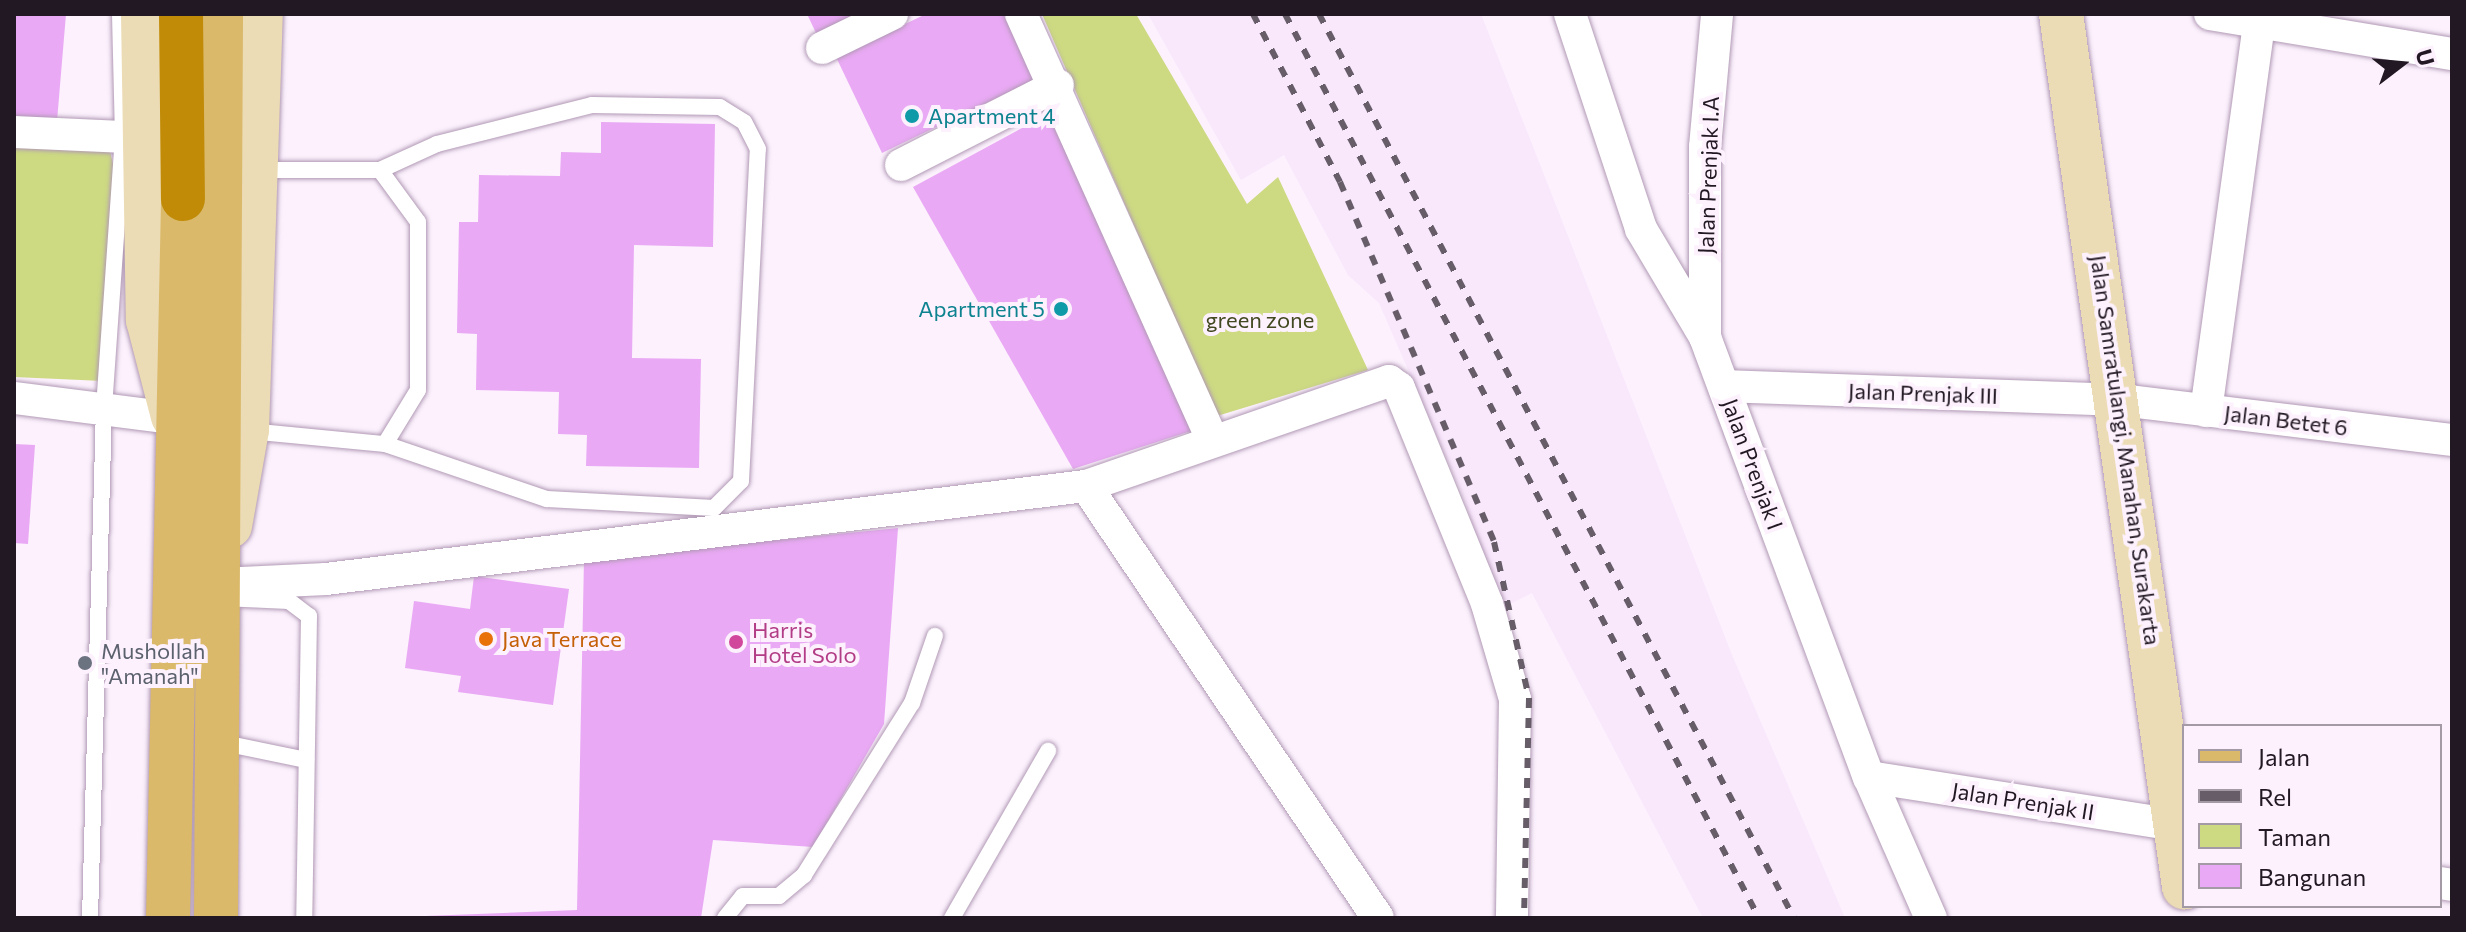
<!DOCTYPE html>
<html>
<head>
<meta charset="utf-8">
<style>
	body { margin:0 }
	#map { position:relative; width:2466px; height:932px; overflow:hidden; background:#fcf1fd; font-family:Commissioner,sans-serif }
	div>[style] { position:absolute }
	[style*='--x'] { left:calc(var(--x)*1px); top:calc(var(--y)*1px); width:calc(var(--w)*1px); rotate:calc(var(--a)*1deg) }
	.built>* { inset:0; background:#f9e7fc }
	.green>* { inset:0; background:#cdda82 }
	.building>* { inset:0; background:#e9a9f4 }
	.roads { filter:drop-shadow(0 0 2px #b199b5) drop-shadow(0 0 2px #b199b5) }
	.lane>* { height:16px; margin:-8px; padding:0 8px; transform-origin:8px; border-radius:8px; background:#fff }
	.street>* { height:32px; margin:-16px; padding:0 16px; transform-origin:16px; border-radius:16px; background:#fff }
	.secondary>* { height:44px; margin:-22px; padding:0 22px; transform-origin:22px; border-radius:22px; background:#ecdcb5 }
	.primary>* { height:44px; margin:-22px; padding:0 22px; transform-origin:22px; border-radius:22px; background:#dab96b }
	.highway>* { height:44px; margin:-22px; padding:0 22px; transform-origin:22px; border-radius:22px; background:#c18b08 }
	.rail>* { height:6px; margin-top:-3px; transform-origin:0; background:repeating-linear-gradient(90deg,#665d68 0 10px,transparent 0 20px) }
	.dots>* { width:22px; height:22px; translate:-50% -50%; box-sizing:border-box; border:4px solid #fcf1fd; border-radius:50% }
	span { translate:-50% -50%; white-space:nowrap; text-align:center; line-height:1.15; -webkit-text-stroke:8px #fcf1fd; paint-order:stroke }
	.culture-label { font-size:22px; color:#0d838f }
	.left { translate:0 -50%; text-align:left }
	.right { translate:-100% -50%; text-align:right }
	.street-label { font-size:22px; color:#211823 }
	.park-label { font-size:22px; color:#424820 }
	.hotel-label { font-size:22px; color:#b23c85 }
	.food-label { font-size:22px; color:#c56008 }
	.worship-label { font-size:22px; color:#5b616d }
	.frame { position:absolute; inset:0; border:16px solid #211823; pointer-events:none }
	.legend { position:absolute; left:2182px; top:724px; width:260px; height:184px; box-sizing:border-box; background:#fcf1fd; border:2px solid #a49aa6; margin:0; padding:10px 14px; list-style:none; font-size:24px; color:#211823 }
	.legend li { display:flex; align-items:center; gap:16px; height:40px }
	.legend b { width:40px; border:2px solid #a49aa6 }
	.north { position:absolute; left:2362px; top:24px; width:80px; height:80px; -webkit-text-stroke:6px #fcf1fd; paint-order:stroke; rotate:74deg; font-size:22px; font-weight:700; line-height:32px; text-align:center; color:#211823 }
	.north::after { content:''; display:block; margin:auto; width:28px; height:36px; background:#211823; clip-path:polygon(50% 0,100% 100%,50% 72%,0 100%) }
</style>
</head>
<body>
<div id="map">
	<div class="built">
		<div style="clip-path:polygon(1148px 14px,1481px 14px,1732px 655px,1845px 918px,1703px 918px,1532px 593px,1500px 609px,1464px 498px,1379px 303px,1348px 275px,1284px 155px,1241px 180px)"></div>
	</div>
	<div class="green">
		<div style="clip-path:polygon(1042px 14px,1136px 14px,1247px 204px,1278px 177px,1368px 370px,1217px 416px)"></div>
		<div style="clip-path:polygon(14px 143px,110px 151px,118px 186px,103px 381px,14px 377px)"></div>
	</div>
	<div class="building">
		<div style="clip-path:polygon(14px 14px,66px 14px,57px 121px,14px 117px)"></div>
		<div style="clip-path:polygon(807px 14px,855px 14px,816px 33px)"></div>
		<div style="clip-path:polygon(926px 14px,1005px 14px,1036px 79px,882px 153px,836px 57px)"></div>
		<div style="clip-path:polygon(1057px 109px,1191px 431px,1073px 469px,913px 187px)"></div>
		<div style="clip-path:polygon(601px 122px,715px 124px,713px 247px,634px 245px,632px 358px,701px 359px,699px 468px,586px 466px,587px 435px,558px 434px,559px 392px,476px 390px,477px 334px,457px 333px,459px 222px,478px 222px,479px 175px,560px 176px,561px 152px,601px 153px)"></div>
		<div style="clip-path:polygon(14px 444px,35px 445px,28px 544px,14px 543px)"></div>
		<div style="clip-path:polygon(898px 528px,884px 724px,813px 847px,713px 840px,701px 918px,373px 918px,577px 910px,584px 559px)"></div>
		<div style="clip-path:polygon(474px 576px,569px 589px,553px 705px,458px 692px,461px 676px,405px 668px,414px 601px,470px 609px)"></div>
	</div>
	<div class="roads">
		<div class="lane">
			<div style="--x:380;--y:170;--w:64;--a:53.8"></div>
			<div style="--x:418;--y:222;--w:168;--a:90"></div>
			<div style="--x:418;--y:390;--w:63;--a:121.4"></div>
			<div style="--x:249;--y:431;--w:137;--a:5.5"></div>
			<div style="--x:385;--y:444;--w:171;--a:18.8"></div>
			<div style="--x:547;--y:499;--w:167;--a:3.1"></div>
			<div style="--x:714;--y:508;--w:38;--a:-45"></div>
			<div style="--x:741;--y:481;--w:332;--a:-87.1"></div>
			<div style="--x:758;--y:149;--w:30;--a:-117"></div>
			<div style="--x:744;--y:122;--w:28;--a:-148"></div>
			<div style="--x:720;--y:107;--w:128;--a:-179.1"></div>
			<div style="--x:592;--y:105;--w:160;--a:165.9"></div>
			<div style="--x:437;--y:144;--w:63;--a:155.5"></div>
			<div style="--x:380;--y:170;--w:119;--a:180"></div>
			<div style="--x:223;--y:598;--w:66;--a:2.6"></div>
			<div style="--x:289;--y:601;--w:25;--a:37"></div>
			<div style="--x:309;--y:616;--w:302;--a:90.9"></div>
			<div style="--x:219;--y:742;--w:89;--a:11.7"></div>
			<div style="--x:90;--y:918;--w:510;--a:-88.43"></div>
			<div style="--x:104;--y:408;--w:272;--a:-86"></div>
			<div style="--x:123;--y:137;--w:123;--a:-91.4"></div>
			<div style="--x:725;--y:918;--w:28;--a:-51"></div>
			<div style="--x:743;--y:896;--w:36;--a:0"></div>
			<div style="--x:779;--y:896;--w:33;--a:-40"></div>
			<div style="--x:804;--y:875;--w:203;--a:-57.9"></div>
			<div style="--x:912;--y:703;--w:71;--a:-71.1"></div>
			<div style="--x:952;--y:918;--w:193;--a:-60.1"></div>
		</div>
		<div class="street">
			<div style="--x:1021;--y:14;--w:464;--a:65.8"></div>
			<div style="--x:1570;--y:14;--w:226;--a:71.7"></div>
			<div style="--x:1641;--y:229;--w:126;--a:59.3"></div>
			<div style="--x:1705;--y:337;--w:470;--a:69.6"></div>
			<div style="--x:1869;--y:777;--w:154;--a:66.3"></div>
			<div style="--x:2210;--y:14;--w:245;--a:9.4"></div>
			<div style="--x:822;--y:48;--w:78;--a:-25.9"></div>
			<div style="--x:14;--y:132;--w:130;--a:2.6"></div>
			<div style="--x:901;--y:165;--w:176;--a:-27"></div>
			<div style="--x:1705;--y:337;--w:190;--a:-90"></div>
			<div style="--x:1705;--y:147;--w:134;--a:-84.8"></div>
			<div style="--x:1724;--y:386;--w:397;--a:2"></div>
			<div style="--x:2121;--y:400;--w:333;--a:6.9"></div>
			<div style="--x:14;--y:398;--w:160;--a:7.2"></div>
			<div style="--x:2206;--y:411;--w:391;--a:-82.2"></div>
			<div style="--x:1086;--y:486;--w:521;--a:55.94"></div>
			<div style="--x:220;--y:584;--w:106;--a:-2.7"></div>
			<div style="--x:326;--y:579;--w:766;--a:-6.98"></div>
			<div style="--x:1086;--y:486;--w:321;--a:-19.1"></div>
			<div style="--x:1389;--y:381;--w:12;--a:35"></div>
			<div style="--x:1399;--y:388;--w:233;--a:67.8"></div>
			<div style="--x:1487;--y:604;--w:99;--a:73.6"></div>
			<div style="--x:1515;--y:699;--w:219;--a:90.8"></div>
			<div style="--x:1869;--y:777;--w:312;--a:8.9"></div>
			<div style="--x:2440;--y:883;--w:12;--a:9"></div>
		</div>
		<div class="secondary">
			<div style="--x:143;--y:14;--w:306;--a:89.1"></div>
			<div style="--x:148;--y:320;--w:100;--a:75.5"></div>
			<div style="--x:2061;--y:14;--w:882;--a:81.98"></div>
			<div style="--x:230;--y:526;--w:97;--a:-80"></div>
			<div style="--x:247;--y:430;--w:416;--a:-88.1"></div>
		</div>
		<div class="primary">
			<div style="--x:168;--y:918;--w:719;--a:-88.8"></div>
			<div style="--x:216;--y:918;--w:904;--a:-89.68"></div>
		</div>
		<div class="highway">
			<div style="--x:181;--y:14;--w:185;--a:89.4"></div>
		</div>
	</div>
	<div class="rail">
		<div style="--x:1253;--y:14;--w:189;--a:62.6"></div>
		<div style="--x:1340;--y:182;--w:392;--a:66.8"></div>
		<div style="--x:1494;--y:542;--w:160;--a:77.4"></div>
		<div style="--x:1529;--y:698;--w:220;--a:91.3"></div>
		<div style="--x:1285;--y:14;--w:1021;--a:62.33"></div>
		<div style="--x:1319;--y:14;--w:1021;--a:62.28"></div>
	</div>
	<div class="dots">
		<div style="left:912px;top:116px;background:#0f9aa8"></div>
		<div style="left:1061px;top:309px;background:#0f9aa8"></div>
		<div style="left:486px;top:639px;background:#e8710a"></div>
		<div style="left:736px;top:642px;background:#d1479c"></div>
		<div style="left:85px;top:663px;background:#6b7280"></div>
	</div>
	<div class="culture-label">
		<span class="left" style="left:928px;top:116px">Apartment 4</span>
		<span class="right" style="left:1045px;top:309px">Apartment 5</span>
	</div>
	<div class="street-label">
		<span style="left:1708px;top:175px;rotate:-88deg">Jalan Prenjak I.A</span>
		<span style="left:1923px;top:393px;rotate:2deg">Jalan Prenjak III</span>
		<span style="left:2286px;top:420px;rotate:7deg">Jalan Betet 6</span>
		<span style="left:2126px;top:450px;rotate:82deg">Jalan Samratulangi, Manahan, Surakarta</span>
		<span style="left:1753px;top:464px;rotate:70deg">Jalan Prenjak I</span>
		<span style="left:2023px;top:801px;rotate:9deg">Jalan Prenjak II</span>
	</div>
	<div class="park-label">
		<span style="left:1260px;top:320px">green zone</span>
	</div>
	<div class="hotel-label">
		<span class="left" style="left:752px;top:642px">Harris<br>Hotel Solo</span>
	</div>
	<div class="food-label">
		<span class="left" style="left:502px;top:639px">Java Terrace</span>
	</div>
	<div class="worship-label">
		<span class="left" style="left:101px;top:663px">Mushollah<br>"Amanah"</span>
	</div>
	<div class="frame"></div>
	<ul class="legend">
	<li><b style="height:10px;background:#dab96b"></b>Jalan</li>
	<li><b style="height:10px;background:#665d68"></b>Rel</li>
	<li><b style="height:22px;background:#cdda82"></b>Taman</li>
	<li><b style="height:22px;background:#e9a9f4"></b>Bangunan</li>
	</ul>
	<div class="north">U</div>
</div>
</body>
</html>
